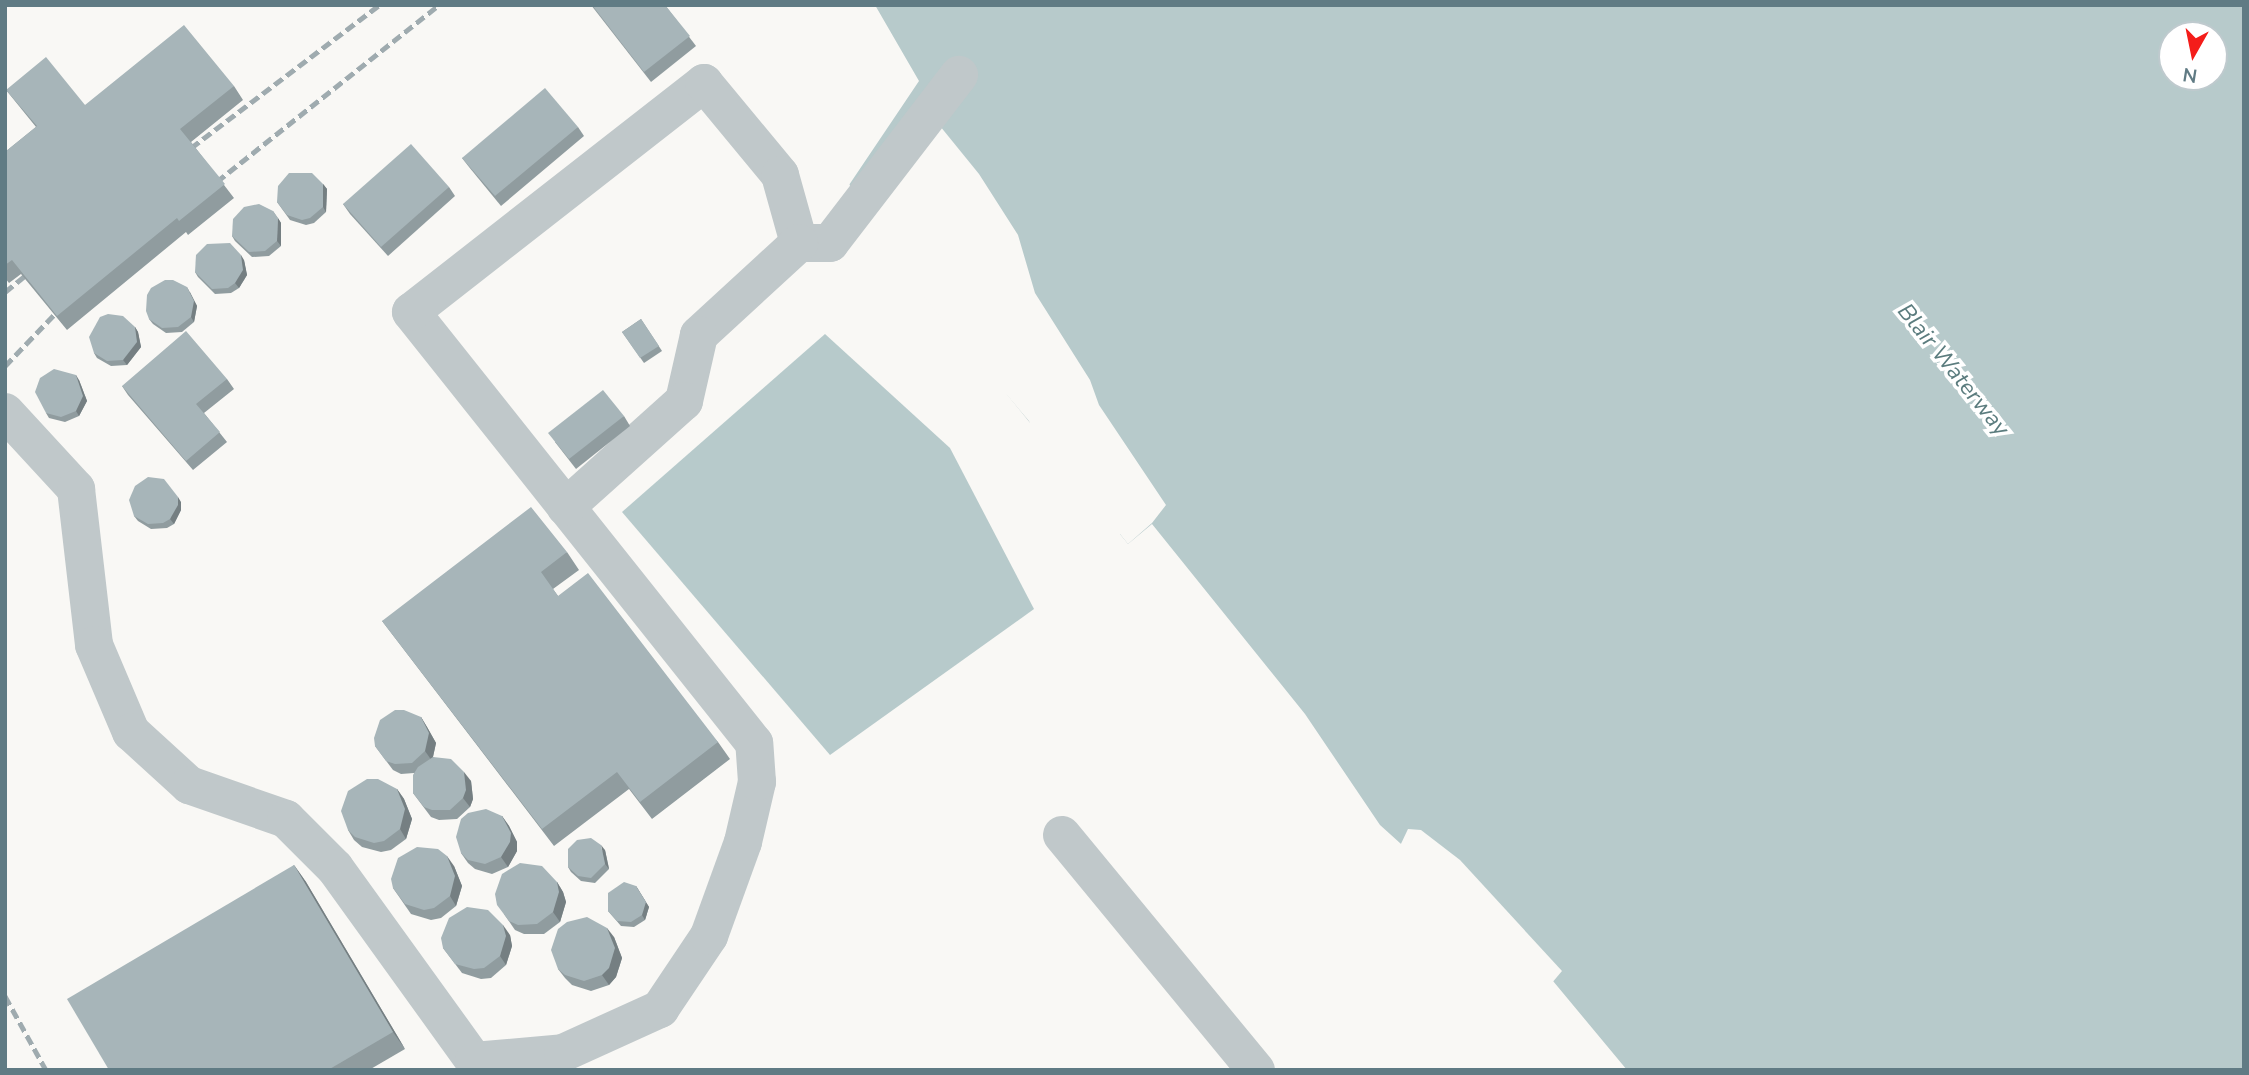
<!DOCTYPE html>
<html>
<head>
<meta charset="utf-8">
<style>
	body { margin:0 }
	#map { position:relative; width:2249px; height:1075px; overflow:hidden; background:#f9f8f5; font-family:"Nunito Sans",sans-serif }
	div>[style] { position:absolute }
	[style*='--x'] { left:calc(var(--x)*1px); top:calc(var(--y)*1px); width:calc(var(--w)*1px); rotate:calc(var(--a)*1deg) }
	.water>* { inset:0; background:#b7cacb }
	.pier>* { inset:0; background:#f9f8f5 }
	.minor>* { height:38px; margin:-19px; padding:0 19px; transform-origin:19px; border-radius:19px; background:#c0c8ca }
	.rail>* { height:5px; margin-top:-2.5px; transform-origin:0; background:repeating-linear-gradient(90deg,#9fabaf 0 10px,transparent 0 15px) }
	.wall>* { inset:0; background:#909c9f }
	.shaded-wall>* { inset:0; background:#757f82 }
	.building>* { inset:0; background:#a7b5b9 }
	span { translate:-50% -50%; white-space:nowrap; text-align:center; line-height:1.15; -webkit-text-stroke:7px #fff; paint-order:stroke }
	.water-label { font-size:23px; color:#5b7c7e; font-style:italic }
	.frame { position:absolute; inset:0; border:7px solid #607b84; pointer-events:none }
	.north { position:absolute; left:2158px; top:21px; width:70px; height:70px; box-sizing:border-box; background:#fff; border:2px solid #bfcace; border-radius:50%; rotate:189deg; font-size:19px; font-weight:700; line-height:28px; text-align:center; color:#607b84 }
	.north::after { content:''; display:block; margin:auto; width:24px; height:32px; background:#f41d1a; clip-path:polygon(50% 0,100% 100%,50% 72%,0 100%) }
</style>
</head>
<body>
<div id="map">
	<div class="water">
		<div style="clip-path:polygon(evenodd,783px 5px,2244px 5px,2244px 1070px,1627px 1070px,1553px 981px,1380px 825px,1305px 714px,1152px 524px,1128px 544px,870px 225px,839px 164px,801px 33px,783px 5px,2172px 35px,2214px 35px,2214px 77px,2172px 77px,2172px 35px)"></div>
		<div style="clip-path:polygon(825px 334px,950px 448px,1034px 609px,830px 755px,622px 512px)"></div>
	</div>
	<div class="pier">
		<div style="clip-path:polygon(780px 5px,875px 5px,919px 81px,847px 188px,835px 165px,798px 34px)"></div>
		<div style="clip-path:polygon(940px 126px,979px 174px,1018px 235px,1035px 293px,1090px 380px,1099px 405px,1166px 505px,1152px 523px,1128px 544px,1120px 534px,1117px 535px,1033px 432px,1029px 421px,1007px 395px,998px 389px,865px 223px)"></div>
		<div style="clip-path:polygon(1408px 829px,1421px 830px,1460px 860px,1562px 971px,1551px 984px,1399px 848px)"></div>
	</div>
	<div class="minor">
		<div style="--x:799;--y:243;--w:31;--a:0"></div>
		<div style="--x:830;--y:243;--w:212;--a:-52.5"></div>
		<div style="--x:5;--y:412;--w:105;--a:47.3"></div>
		<div style="--x:76;--y:489;--w:157;--a:83.4"></div>
		<div style="--x:94;--y:645;--w:95;--a:67"></div>
		<div style="--x:131;--y:732;--w:79;--a:42.4"></div>
		<div style="--x:189;--y:785;--w:103;--a:19.3"></div>
		<div style="--x:286;--y:819;--w:69;--a:45"></div>
		<div style="--x:335;--y:868;--w:238;--a:54.2"></div>
		<div style="--x:474;--y:1061;--w:89;--a:-5.1"></div>
		<div style="--x:563;--y:1053;--w:107;--a:-24.4"></div>
		<div style="--x:660;--y:1009;--w:88;--a:-56.1"></div>
		<div style="--x:709;--y:936;--w:100;--a:-70.1"></div>
		<div style="--x:743;--y:842;--w:62;--a:-76.9"></div>
		<div style="--x:757;--y:782;--w:39;--a:-94"></div>
		<div style="--x:754;--y:743;--w:551;--a:-128.51"></div>
		<div style="--x:411;--y:312;--w:372;--a:-38"></div>
		<div style="--x:704;--y:83;--w:119;--a:50.4"></div>
		<div style="--x:780;--y:175;--w:71;--a:74.4"></div>
		<div style="--x:799;--y:243;--w:136;--a:137.4"></div>
		<div style="--x:699;--y:335;--w:68;--a:102.8"></div>
		<div style="--x:684;--y:401;--w:159;--a:138.1"></div>
		<div style="--x:1062;--y:835;--w:305;--a:50.5"></div>
	</div>
	<div class="rail">
		<div style="--x:179;--y:157;--w:251;--a:-37.2"></div>
		<div style="--x:205;--y:191;--w:299;--a:-38.5"></div>
		<div style="--x:5;--y:292;--w:41;--a:-39.1"></div>
		<div style="--x:5;--y:366;--w:91;--a:-46.3"></div>
		<div style="--x:5;--y:996;--w:85;--a:61"></div>
	</div>
	<div class="wall">
		<div style="clip-path:polygon(591px 5px,665px 5px,696px 46px,651px 82px)"></div>
		<div style="clip-path:polygon(234px 86px,243px 100px,191px 142px,234px 198px,188px 235px,186px 232px,67px 330px,21px 274px,9px 283px,5px 278px,5px 152px,36px 127px,6px 90px,85px 105px)"></div>
		<div style="clip-path:polygon(578px 127px,584px 136px,501px 206px,469px 167px,462px 158px)"></div>
		<div style="clip-path:polygon(323px 184px,327px 189px,326px 212px,314px 223px,306px 225px,290px 220px,277px 202px)"></div>
		<div style="clip-path:polygon(449px 187px,455px 196px,388px 256px,350px 214px,343px 204px)"></div>
		<div style="clip-path:polygon(273px 211px,281px 223px,281px 246px,269px 256px,252px 257px,235px 241px,232px 236px)"></div>
		<div style="clip-path:polygon(244px 260px,247px 275px,239px 288px,231px 293px,215px 294px,198px 277px,195px 272px)"></div>
		<div style="clip-path:polygon(190px 292px,197px 306px,194px 322px,182px 332px,166px 333px,153px 324px,149px 319px)"></div>
		<div style="clip-path:polygon(641px 319px,662px 351px,644px 363px,622px 332px)"></div>
		<div style="clip-path:polygon(135px 327px,138px 332px,141px 347px,127px 365px,111px 366px,97px 358px,94px 353px)"></div>
		<div style="clip-path:polygon(227px 379px,234px 389px,204px 413px,227px 442px,193px 470px,128px 395px,122px 386px)"></div>
		<div style="clip-path:polygon(79px 380px,87px 401px,79px 416px,65px 422px,49px 418px,46px 413px)"></div>
		<div style="clip-path:polygon(624px 416px,630px 426px,576px 469px,555px 442px)"></div>
		<div style="clip-path:polygon(181px 502px,181px 510px,174px 524px,167px 528px,151px 529px,138px 521px,134px 516px)"></div>
		<div style="clip-path:polygon(567px 552px,579px 570px,553px 589px,558px 596px,718px 742px,730px 759px,652px 819px,629px 789px,554px 846px,382px 621px)"></div>
		<div style="clip-path:polygon(421px 717px,427px 727px,436px 743px,433px 757px,471px 781px,473px 799px,470px 807px,457px 819px,439px 820px,431px 817px,413px 793px,414px 773px,401px 774px,393px 770px,375px 746px)"></div>
		<div style="clip-path:polygon(397px 789px,404px 799px,412px 819px,406px 839px,391px 850px,381px 852px,362px 847px,354px 840px,348px 830px)"></div>
		<div style="clip-path:polygon(502px 816px,509px 826px,517px 842px,517px 851px,508px 867px,492px 874px,475px 869px,468px 863px,461px 853px)"></div>
		<div style="clip-path:polygon(605px 850px,609px 869px,595px 883px,581px 881px,571px 872px,568px 867px)"></div>
		<div style="clip-path:polygon(294px 865px,306px 882px,405px 1049px,369px 1070px,109px 1070px)"></div>
		<div style="clip-path:polygon(454px 866px,462px 886px,456px 906px,441px 918px,431px 920px,411px 914px,393px 888px)"></div>
		<div style="clip-path:polygon(557px 882px,563px 892px,566px 902px,560px 922px,544px 934px,524px 934px,515px 930px,504px 914px)"></div>
		<div style="clip-path:polygon(636px 886px,649px 907px,645px 920px,634px 927px,621px 926px,608px 911px)"></div>
		<div style="clip-path:polygon(510px 935px,512px 946px,506px 965px,491px 978px,481px 979px,462px 973px,443px 948px)"></div>
		<div style="clip-path:polygon(614px 937px,622px 958px,616px 977px,609px 985px,591px 991px,572px 985px,565px 978px,558px 969px)"></div>
	</div>
	<div class="shaded-wall">
		<div style="clip-path:polygon(323px 184px,327px 189px,326px 212px,323px 207px)"></div>
		<div style="clip-path:polygon(278px 218px,281px 223px,281px 246px,277px 241px)"></div>
		<div style="clip-path:polygon(241px 255px,244px 260px,247px 275px,239px 288px,235px 283px)"></div>
		<div style="clip-path:polygon(187px 287px,197px 306px,194px 322px,191px 317px)"></div>
		<div style="clip-path:polygon(135px 327px,138px 332px,141px 347px,127px 365px,123px 360px)"></div>
		<div style="clip-path:polygon(76px 375px,79px 380px,87px 401px,79px 416px,76px 411px)"></div>
		<div style="clip-path:polygon(178px 497px,181px 502px,181px 510px,174px 524px,170px 519px)"></div>
		<div style="clip-path:polygon(421px 717px,427px 727px,436px 743px,432px 761px,425px 751px)"></div>
		<div style="clip-path:polygon(464px 772px,471px 781px,473px 799px,470px 807px,463px 798px)"></div>
		<div style="clip-path:polygon(397px 789px,404px 799px,412px 819px,406px 839px,400px 829px)"></div>
		<div style="clip-path:polygon(502px 816px,509px 826px,517px 842px,517px 851px,508px 867px,501px 857px)"></div>
		<div style="clip-path:polygon(601px 845px,605px 850px,609px 869px,605px 864px)"></div>
		<div style="clip-path:polygon(447px 856px,454px 866px,462px 886px,456px 906px,450px 896px)"></div>
		<div style="clip-path:polygon(294px 865px,306px 882px,405px 1049px,393px 1032px)"></div>
		<div style="clip-path:polygon(557px 882px,563px 892px,566px 902px,560px 922px,553px 912px)"></div>
		<div style="clip-path:polygon(636px 886px,649px 907px,645px 920px,642px 915px)"></div>
		<div style="clip-path:polygon(503px 925px,510px 935px,512px 946px,506px 965px,500px 956px)"></div>
		<div style="clip-path:polygon(607px 928px,614px 937px,622px 958px,616px 977px,609px 985px,602px 975px)"></div>
	</div>
	<div class="building">
		<div style="clip-path:polygon(592px 5px,665px 5px,690px 36px,644px 72px)"></div>
		<div style="clip-path:polygon(184px 25px,234px 86px,180px 129px,225px 184px,179px 221px,177px 218px,57px 316px,12px 260px,5px 265px,5px 152px,37px 126px,6px 90px,46px 57px,85px 105px)"></div>
		<div style="clip-path:polygon(545px 88px,578px 127px,495px 196px,462px 158px)"></div>
		<div style="clip-path:polygon(411px 144px,449px 187px,381px 247px,343px 204px)"></div>
		<div style="clip-path:polygon(289px 173px,312px 173px,323px 184px,323px 207px,310px 218px,302px 220px,287px 215px,277px 202px,278px 186px)"></div>
		<div style="clip-path:polygon(259px 204px,273px 211px,278px 218px,277px 241px,265px 251px,249px 252px,232px 236px,233px 219px,244px 207px)"></div>
		<div style="clip-path:polygon(230px 243px,241px 255px,243px 270px,235px 283px,228px 288px,212px 289px,195px 272px,196px 255px,207px 244px)"></div>
		<div style="clip-path:polygon(165px 280px,173px 280px,187px 287px,194px 301px,191px 317px,178px 327px,162px 328px,149px 319px,146px 311px,147px 295px,151px 288px)"></div>
		<div style="clip-path:polygon(108px 314px,123px 316px,135px 327px,137px 342px,123px 360px,107px 361px,94px 353px,89px 337px,100px 317px)"></div>
		<div style="clip-path:polygon(641px 319px,659px 346px,640px 358px,622px 332px)"></div>
		<div style="clip-path:polygon(186px 331px,227px 379px,196px 404px,220px 432px,186px 461px,122px 386px)"></div>
		<div style="clip-path:polygon(54px 369px,76px 375px,83px 396px,76px 411px,61px 417px,46px 413px,35px 392px,40px 378px)"></div>
		<div style="clip-path:polygon(603px 390px,624px 416px,569px 459px,548px 433px)"></div>
		<div style="clip-path:polygon(148px 477px,164px 479px,178px 497px,178px 505px,170px 519px,163px 523px,148px 524px,134px 516px,129px 500px,135px 486px)"></div>
		<div style="clip-path:polygon(531px 507px,567px 552px,541px 572px,558px 596px,588px 573px,718px 742px,640px 802px,617px 772px,542px 829px,382px 621px)"></div>
		<div style="clip-path:polygon(395px 710px,404px 710px,421px 717px,429px 733px,425px 751px,412px 763px,395px 764px,386px 761px,375px 746px,374px 738px,380px 720px)"></div>
		<div style="clip-path:polygon(433px 757px,451px 759px,464px 772px,466px 790px,463px 798px,450px 810px,432px 810px,424px 807px,413px 793px,413px 775px,418px 767px)"></div>
		<div style="clip-path:polygon(367px 779px,378px 779px,397px 789px,405px 809px,400px 829px,384px 841px,374px 843px,355px 837px,348px 830px,341px 811px,348px 791px)"></div>
		<div style="clip-path:polygon(486px 809px,502px 816px,511px 833px,510px 842px,501px 857px,485px 864px,468px 860px,461px 853px,456px 837px,461px 819px,468px 813px)"></div>
		<div style="clip-path:polygon(591px 838px,601px 845px,605px 864px,591px 878px,578px 876px,568px 867px,568px 849px,577px 840px)"></div>
		<div style="clip-path:polygon(417px 847px,438px 849px,447px 856px,455px 876px,450px 896px,434px 908px,424px 910px,405px 904px,393px 888px,391px 879px,398px 858px)"></div>
		<div style="clip-path:polygon(520px 863px,542px 866px,557px 882px,559px 892px,553px 912px,537px 924px,518px 925px,509px 921px,497px 905px,495px 894px,502px 874px)"></div>
		<div style="clip-path:polygon(294px 865px,393px 1032px,328px 1070px,109px 1070px,67px 999px)"></div>
		<div style="clip-path:polygon(624px 882px,636px 886px,646px 902px,642px 915px,631px 922px,617px 921px,608px 911px,608px 893px)"></div>
		<div style="clip-path:polygon(467px 907px,488px 910px,503px 925px,506px 936px,500px 956px,484px 968px,474px 969px,455px 964px,443px 948px,441px 938px,449px 918px)"></div>
		<div style="clip-path:polygon(587px 917px,607px 928px,615px 948px,609px 968px,602px 975px,584px 981px,565px 975px,558px 969px,551px 950px,558px 929px,567px 922px)"></div>
	</div>
	<div class="water-label">
		<span style="left:1953px;top:370px;rotate:51deg">Blair Waterway</span>
	</div>
	<div class="frame"></div>
	<div class="north">N</div>
</div>
</body>
</html>
